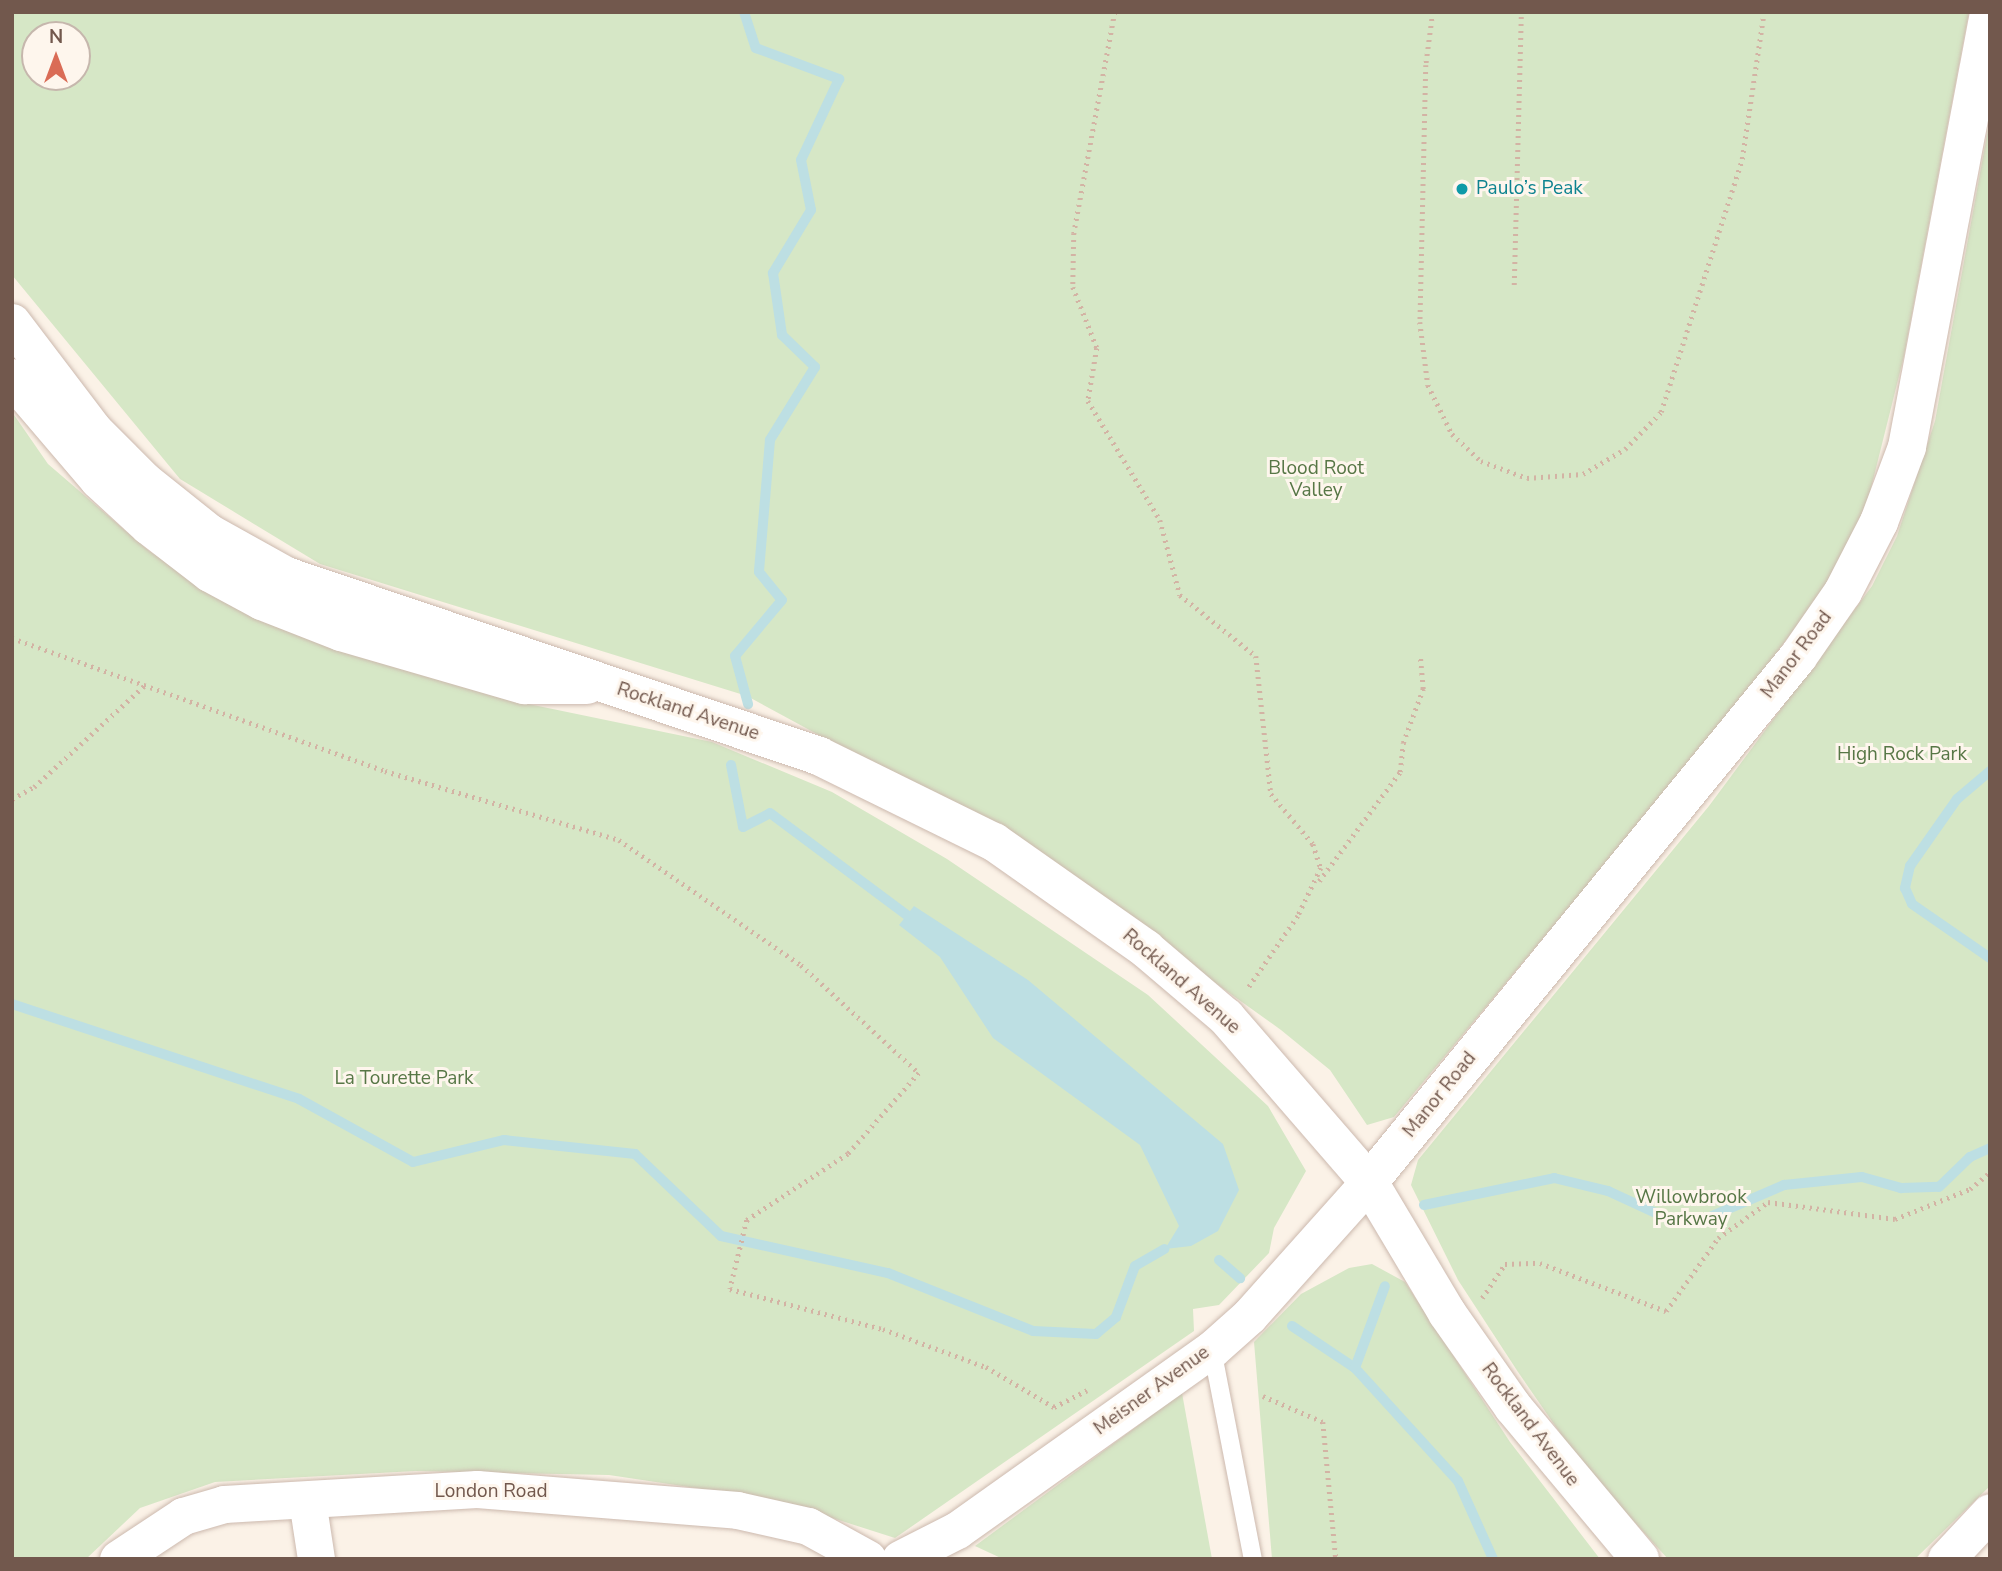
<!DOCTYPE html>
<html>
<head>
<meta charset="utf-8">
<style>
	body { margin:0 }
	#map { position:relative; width:2002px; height:1571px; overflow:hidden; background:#fbf2e7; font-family:"Nunito Sans",sans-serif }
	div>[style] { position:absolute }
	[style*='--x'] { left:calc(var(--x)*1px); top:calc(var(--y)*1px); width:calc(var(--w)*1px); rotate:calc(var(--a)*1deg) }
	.green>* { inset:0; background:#d6e7c6 }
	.water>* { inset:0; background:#bddfe3 }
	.stream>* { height:10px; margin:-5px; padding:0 5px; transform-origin:5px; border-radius:5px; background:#bddfe3 }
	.path>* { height:4.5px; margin-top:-2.25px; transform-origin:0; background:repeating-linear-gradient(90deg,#d3b3a4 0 2px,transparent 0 7px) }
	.roads { filter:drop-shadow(0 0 2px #ccb9ae) drop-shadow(0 0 2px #ccb9ae) }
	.service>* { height:18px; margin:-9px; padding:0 9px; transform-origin:9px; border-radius:9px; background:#fff }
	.minor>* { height:37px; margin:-18.5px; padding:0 18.5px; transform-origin:18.5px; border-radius:18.5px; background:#fff }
	.tertiary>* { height:38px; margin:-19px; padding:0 19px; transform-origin:19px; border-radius:19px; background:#fff }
	.dots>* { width:19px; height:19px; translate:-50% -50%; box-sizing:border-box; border:4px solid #fef6ed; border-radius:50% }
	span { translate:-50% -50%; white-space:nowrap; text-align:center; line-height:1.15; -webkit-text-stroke:6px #fef6ed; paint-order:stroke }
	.culture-label { font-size:19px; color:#0d838f }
	.left { translate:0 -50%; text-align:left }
	.park-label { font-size:19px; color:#577746 }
	.street-label { font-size:19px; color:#72584d }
	.frame { position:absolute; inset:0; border:14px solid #72584d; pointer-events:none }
	.north { position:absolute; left:21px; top:21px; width:70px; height:70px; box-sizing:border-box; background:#fef6ed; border:2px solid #c6b7ad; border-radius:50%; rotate:0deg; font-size:19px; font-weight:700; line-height:28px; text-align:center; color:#72584d }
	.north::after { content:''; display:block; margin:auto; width:24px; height:32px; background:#da6c56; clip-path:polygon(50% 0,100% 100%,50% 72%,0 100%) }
</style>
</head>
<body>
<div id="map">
	<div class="green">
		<div style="clip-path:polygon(evenodd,12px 12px,1969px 12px,1904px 356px,1869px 496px,1839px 569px,1736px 707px,1394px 1117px,1367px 1125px,1330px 1070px,1281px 1030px,1027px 848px,747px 696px,320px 564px,180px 479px,12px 275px,12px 12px,35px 35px,77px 35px,77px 77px,35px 77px,35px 35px)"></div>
		<div style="clip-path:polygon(1990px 118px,1990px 1486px,1915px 1559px,1668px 1559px,1581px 1463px,1518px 1372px,1458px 1280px,1411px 1185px,1418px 1160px,1709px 806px,1872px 586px,1897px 536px,1935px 421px)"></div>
		<div style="clip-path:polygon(12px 412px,48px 464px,149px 551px,263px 622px,504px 699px,712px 742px,832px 792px,947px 859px,1148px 995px,1268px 1106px,1306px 1171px,1274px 1228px,1269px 1253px,1219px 1305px,1193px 1309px,1194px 1331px,895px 1538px,776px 1500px,609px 1475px,416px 1471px,215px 1482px,140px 1508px,86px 1559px,12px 1559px)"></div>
		<div style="clip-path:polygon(1372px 1264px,1405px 1282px,1510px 1442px,1600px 1559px,1272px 1559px,1254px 1342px,1301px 1294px,1349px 1268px)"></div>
		<div style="clip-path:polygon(1182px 1393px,1212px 1559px,1003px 1559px,975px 1546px)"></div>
	</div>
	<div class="water">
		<div style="clip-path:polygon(914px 906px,1028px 980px,1223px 1144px,1239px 1190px,1218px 1231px,1191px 1246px,1165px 1249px,1179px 1226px,1140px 1145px,993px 1038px,940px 957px,899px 925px)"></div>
	</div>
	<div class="stream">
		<div style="--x:744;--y:12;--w:38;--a:72"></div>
		<div style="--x:756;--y:48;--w:89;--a:20.5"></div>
		<div style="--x:839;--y:79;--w:89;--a:115.1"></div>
		<div style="--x:801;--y:160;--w:51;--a:78.7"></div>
		<div style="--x:811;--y:210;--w:74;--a:121.1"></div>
		<div style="--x:773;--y:273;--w:63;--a:81.7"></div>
		<div style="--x:782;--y:335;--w:46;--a:44.1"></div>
		<div style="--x:815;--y:367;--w:86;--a:121.7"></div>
		<div style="--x:770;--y:440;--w:132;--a:94.8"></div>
		<div style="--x:759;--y:572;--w:36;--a:51"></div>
		<div style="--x:782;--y:600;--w:73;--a:130"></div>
		<div style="--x:735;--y:656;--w:50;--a:74.8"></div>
		<div style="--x:731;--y:765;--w:63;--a:79"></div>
		<div style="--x:743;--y:827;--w:30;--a:-27"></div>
		<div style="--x:770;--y:813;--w:171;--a:36.7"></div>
		<div style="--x:1990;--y:771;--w:43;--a:139.7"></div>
		<div style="--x:1957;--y:799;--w:82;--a:125"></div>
		<div style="--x:1910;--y:866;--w:23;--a:103"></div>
		<div style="--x:1905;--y:888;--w:17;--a:66"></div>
		<div style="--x:1912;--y:904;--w:95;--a:34.7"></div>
		<div style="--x:12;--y:1004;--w:302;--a:18.3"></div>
		<div style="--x:299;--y:1099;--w:130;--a:28.9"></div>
		<div style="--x:413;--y:1162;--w:94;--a:-13.6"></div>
		<div style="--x:504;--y:1140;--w:132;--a:6.1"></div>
		<div style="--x:635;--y:1154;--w:119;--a:43.6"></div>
		<div style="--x:721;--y:1236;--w:171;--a:12.5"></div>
		<div style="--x:888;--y:1273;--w:156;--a:21.8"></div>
		<div style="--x:1033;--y:1331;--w:63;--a:2.7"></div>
		<div style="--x:1096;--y:1334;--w:26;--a:-40"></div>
		<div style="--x:1116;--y:1317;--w:54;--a:-69.6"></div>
		<div style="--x:1135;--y:1266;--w:34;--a:-30"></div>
		<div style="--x:1424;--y:1205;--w:133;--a:-11.7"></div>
		<div style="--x:1554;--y:1178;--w:56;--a:13.5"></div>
		<div style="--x:1608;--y:1191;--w:74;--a:24.8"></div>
		<div style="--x:1675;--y:1222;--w:23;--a:0"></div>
		<div style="--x:1698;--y:1222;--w:94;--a:-23.3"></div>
		<div style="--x:1784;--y:1185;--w:78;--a:-5.9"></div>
		<div style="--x:1862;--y:1177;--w:41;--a:15.8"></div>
		<div style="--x:1901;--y:1188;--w:38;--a:-2"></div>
		<div style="--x:1939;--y:1187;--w:43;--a:-44.1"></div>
		<div style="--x:1970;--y:1157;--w:22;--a:-24"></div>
		<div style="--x:1219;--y:1260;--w:28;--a:41"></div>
		<div style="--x:1292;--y:1326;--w:76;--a:33.7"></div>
		<div style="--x:1355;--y:1368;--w:153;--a:47.7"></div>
		<div style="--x:1458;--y:1481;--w:85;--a:65.8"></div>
		<div style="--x:1355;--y:1368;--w:87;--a:-69.9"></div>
	</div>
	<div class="path">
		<div style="--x:1115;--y:12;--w:225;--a:100.5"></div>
		<div style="--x:1074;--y:233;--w:54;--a:91.1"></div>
		<div style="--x:1073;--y:287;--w:66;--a:68.5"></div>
		<div style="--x:1097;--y:348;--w:54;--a:99.6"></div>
		<div style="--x:1088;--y:401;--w:139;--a:58.8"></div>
		<div style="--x:1160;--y:520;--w:78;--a:75.1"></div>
		<div style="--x:1180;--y:595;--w:97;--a:38.8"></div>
		<div style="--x:1256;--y:656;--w:139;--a:83.8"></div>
		<div style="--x:1271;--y:794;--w:65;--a:50"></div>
		<div style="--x:1313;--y:844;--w:25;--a:72"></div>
		<div style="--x:1321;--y:868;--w:53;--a:115.6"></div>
		<div style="--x:1298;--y:916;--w:90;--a:124.6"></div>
		<div style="--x:1433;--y:12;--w:53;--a:97.5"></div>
		<div style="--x:1426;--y:65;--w:257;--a:91.3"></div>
		<div style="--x:1420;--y:322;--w:64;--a:82.8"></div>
		<div style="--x:1428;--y:385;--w:55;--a:63.9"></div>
		<div style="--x:1452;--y:434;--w:40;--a:43"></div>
		<div style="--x:1481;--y:461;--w:49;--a:20.3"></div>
		<div style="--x:1527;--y:478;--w:56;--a:-4.1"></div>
		<div style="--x:1583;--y:474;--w:49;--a:-30.8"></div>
		<div style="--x:1625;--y:449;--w:52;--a:-45.8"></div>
		<div style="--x:1661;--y:412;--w:266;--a:-72.2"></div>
		<div style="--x:1742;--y:159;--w:149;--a:-81.5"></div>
		<div style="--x:1514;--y:285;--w:273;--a:-88.5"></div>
		<div style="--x:12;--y:638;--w:396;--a:19.6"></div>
		<div style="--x:385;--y:771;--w:244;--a:16.4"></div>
		<div style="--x:619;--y:840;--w:221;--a:34.5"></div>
		<div style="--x:801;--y:965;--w:160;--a:42.5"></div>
		<div style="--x:919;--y:1073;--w:108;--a:131.2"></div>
		<div style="--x:848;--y:1154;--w:121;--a:146.8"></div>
		<div style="--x:747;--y:1220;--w:71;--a:103.8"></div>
		<div style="--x:730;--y:1289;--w:158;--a:14.7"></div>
		<div style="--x:883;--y:1329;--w:110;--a:20.3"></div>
		<div style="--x:986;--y:1367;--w:79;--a:30.5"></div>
		<div style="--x:1054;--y:1407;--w:37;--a:-27"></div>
		<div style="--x:12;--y:799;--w:25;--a:-29"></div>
		<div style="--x:34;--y:787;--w:152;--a:-42.6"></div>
		<div style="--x:1319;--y:881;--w:136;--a:-53.4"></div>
		<div style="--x:1400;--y:772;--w:29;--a:-84"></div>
		<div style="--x:1403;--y:743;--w:58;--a:-69.7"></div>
		<div style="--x:1423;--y:689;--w:32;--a:-95"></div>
		<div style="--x:1482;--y:1298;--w:41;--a:-55.9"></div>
		<div style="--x:1505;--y:1264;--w:35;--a:-2"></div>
		<div style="--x:1540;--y:1263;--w:135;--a:20.9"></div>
		<div style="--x:1666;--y:1311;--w:90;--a:-54.5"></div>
		<div style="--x:1718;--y:1238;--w:62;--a:-35.8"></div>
		<div style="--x:1768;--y:1202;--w:128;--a:7.6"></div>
		<div style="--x:1895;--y:1219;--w:81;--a:-21.8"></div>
		<div style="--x:1970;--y:1189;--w:26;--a:-40"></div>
		<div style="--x:1263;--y:1396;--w:65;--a:23.4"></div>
		<div style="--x:1323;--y:1422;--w:138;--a:84.6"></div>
	</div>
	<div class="roads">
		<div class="service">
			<div style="--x:1212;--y:1349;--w:214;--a:79"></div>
		</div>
		<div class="minor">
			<div style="--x:307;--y:1500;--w:60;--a:81.3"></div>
			<div style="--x:118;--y:1559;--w:78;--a:-33.5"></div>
			<div style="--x:183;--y:1516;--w:43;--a:-16.3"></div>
			<div style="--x:224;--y:1504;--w:253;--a:-3.4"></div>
			<div style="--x:477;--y:1489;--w:261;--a:4.6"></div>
			<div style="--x:737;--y:1510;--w:73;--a:12.7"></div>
			<div style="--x:808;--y:1526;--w:68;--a:28.8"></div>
			<div style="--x:900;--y:1559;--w:64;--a:-27"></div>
			<div style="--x:957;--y:1530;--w:313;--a:-35.4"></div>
			<div style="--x:1212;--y:1349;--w:50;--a:-41.7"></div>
			<div style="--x:1249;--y:1316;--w:180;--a:-48.2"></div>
			<div style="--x:1946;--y:1559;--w:64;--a:-46.9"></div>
		</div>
		<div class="tertiary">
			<div style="--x:12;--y:323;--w:136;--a:52.8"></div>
			<div style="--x:94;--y:431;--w:71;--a:45"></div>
			<div style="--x:144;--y:481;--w:83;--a:38.7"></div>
			<div style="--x:209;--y:533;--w:88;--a:29.2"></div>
			<div style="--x:286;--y:576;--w:563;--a:18.66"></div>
			<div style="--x:819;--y:756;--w:195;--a:26.2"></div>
			<div style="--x:994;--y:842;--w:186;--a:35.1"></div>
			<div style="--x:1146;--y:949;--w:105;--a:40.4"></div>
			<div style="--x:1226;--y:1017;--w:218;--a:49.1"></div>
			<div style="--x:1369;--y:1182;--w:152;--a:59.2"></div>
			<div style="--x:1447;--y:1313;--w:115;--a:54.9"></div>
			<div style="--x:1513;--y:1407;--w:198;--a:50.1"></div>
			<div style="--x:12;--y:378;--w:134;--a:49.5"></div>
			<div style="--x:99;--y:480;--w:68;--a:42.6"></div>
			<div style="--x:149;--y:526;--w:77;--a:37.6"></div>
			<div style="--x:210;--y:573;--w:59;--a:28.3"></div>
			<div style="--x:262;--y:601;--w:85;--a:21.4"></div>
			<div style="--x:341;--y:632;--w:191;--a:16.2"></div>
			<div style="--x:524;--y:685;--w:63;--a:0"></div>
			<div style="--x:1369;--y:1182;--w:678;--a:-50.75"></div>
			<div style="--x:1798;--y:657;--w:79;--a:-55.3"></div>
			<div style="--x:1843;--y:592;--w:79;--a:-62.8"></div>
			<div style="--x:1879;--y:522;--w:80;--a:-69.5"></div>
			<div style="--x:1907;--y:447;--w:443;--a:-79.3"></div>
		</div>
	</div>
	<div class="dots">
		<div style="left:1462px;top:189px;background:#0f9aa8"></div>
	</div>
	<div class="culture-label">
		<span class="left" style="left:1476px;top:189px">Paulo’s Peak</span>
	</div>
	<div class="park-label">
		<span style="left:1316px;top:480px">Blood Root<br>Valley</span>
		<span style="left:1902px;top:755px">High Rock Park</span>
		<span style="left:404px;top:1079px">La Tourette Park</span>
		<span style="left:1691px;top:1209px">Willowbrook<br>Parkway</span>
	</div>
	<div class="street-label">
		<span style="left:1797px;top:655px;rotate:-53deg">Manor Road</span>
		<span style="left:688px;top:712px;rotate:18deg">Rockland Avenue</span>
		<span style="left:1181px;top:982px;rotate:41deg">Rockland Avenue</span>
		<span style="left:1440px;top:1095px;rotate:-51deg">Manor Road</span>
		<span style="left:1152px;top:1391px;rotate:-36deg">Meisner Avenue</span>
		<span style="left:1530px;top:1425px;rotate:53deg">Rockland Avenue</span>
		<span style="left:491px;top:1492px">London Road</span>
	</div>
	<div class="frame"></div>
	<div class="north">N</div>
</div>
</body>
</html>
